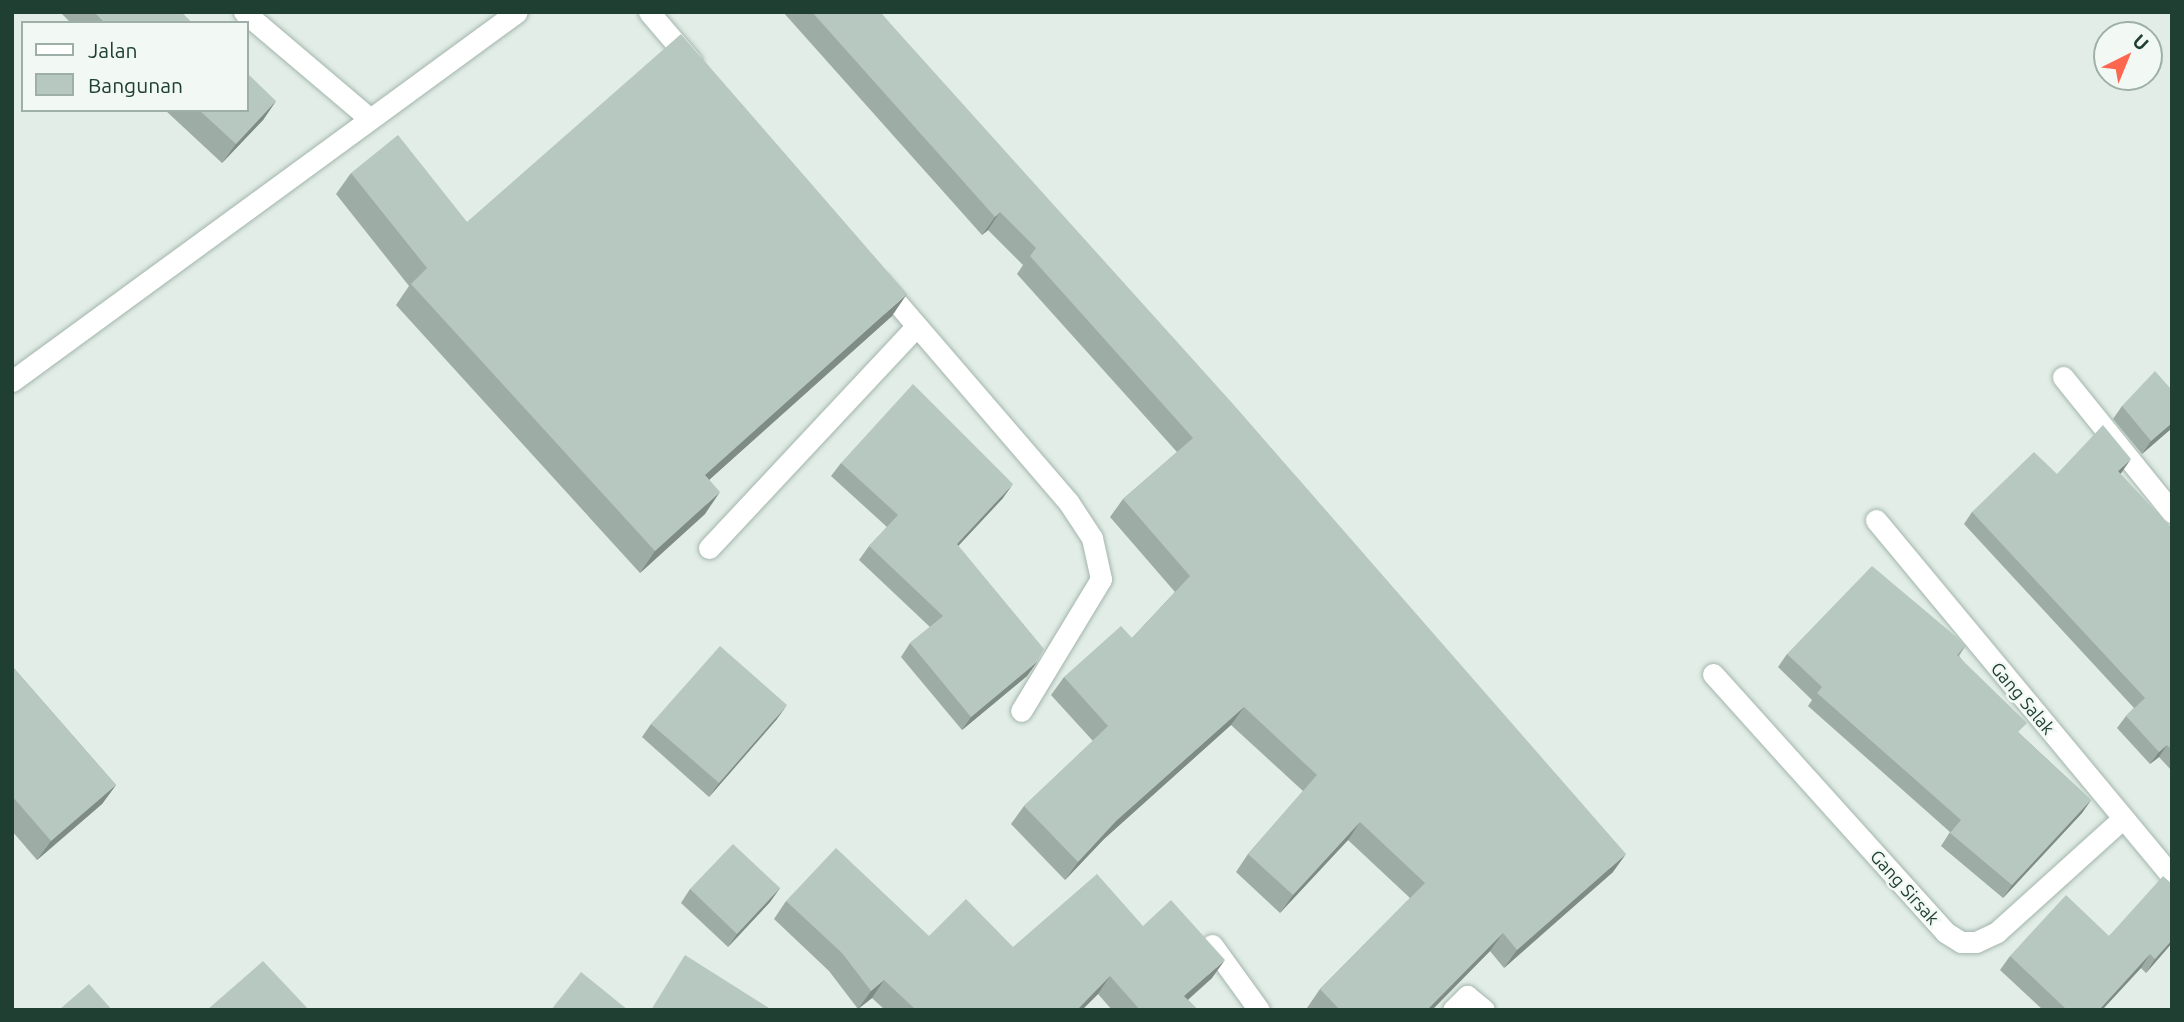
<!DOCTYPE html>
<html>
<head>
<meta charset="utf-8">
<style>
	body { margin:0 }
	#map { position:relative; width:2184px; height:1022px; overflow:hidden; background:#e1ede6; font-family:Ubuntu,sans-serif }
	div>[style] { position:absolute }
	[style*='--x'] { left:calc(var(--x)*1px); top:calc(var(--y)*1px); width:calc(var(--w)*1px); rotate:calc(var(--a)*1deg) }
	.roads { filter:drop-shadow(0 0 2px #a3b5ad) drop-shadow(0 0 2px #a3b5ad) }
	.lane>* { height:21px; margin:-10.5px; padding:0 10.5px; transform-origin:10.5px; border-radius:10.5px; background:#fff }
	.street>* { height:21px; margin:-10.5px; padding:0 10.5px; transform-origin:10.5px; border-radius:10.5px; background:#fff }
	.wall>* { inset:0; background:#9daca4 }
	.shaded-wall>* { inset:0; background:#7f8c86 }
	.building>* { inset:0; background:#b6c8bf }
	span { translate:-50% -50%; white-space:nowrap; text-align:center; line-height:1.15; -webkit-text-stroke:5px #f2f9f5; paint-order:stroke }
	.street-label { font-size:18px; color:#203f33 }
	.frame { position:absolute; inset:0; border:14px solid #203f33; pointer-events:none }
	.legend { position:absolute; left:21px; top:21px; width:228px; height:91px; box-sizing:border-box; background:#f2f9f5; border:2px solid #9eafa7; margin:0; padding:9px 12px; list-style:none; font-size:21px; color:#203f33 }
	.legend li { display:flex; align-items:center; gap:14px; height:35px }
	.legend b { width:35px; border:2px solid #9eafa7 }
	.north { position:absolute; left:2093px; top:21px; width:70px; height:70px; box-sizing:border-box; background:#f2f9f5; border:2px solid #9eafa7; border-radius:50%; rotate:43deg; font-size:19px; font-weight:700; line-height:28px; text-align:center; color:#203f33 }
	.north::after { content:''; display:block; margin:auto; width:24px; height:32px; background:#fd674f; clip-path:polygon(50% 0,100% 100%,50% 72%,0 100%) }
</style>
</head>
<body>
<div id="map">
	<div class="roads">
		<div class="lane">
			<div style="--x:244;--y:12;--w:165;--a:40.3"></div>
			<div style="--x:649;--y:12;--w:65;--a:49.4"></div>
			<div style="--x:880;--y:283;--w:290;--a:49.3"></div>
			<div style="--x:1069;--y:503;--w:42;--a:56.7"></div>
			<div style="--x:1092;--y:538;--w:42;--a:77.6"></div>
			<div style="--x:1101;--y:579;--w:154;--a:121.2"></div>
			<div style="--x:709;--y:548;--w:304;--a:-46.9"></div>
		</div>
		<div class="street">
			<div style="--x:2063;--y:377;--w:174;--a:51.1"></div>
			<div style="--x:12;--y:381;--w:625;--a:-36.16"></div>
			<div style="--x:1876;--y:520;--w:463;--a:50.3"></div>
			<div style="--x:1713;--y:674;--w:347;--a:48"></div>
			<div style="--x:1945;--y:932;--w:19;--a:32"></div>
			<div style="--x:1961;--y:942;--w:15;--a:0"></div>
			<div style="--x:1976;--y:942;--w:23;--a:-25"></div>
			<div style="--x:1997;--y:932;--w:170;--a:-42.1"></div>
			<div style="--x:1212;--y:945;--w:80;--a:54.1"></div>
			<div style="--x:1453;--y:1010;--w:20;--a:-45"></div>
			<div style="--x:1467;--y:996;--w:22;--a:39"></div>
		</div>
	</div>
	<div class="wall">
		<div style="clip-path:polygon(60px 12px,181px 12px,192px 23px,71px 23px)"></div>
		<div style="clip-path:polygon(783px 12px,880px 12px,1613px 872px,1504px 968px,1490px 951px,1432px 1010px,1309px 1010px,1307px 1008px,1320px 989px,1410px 898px,1348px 840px,1280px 913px,1236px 872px,1248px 854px,1303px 791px,1231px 725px,1104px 839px,1065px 880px,1011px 824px,1024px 806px,1093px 741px,1051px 695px,1064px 677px,1132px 638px,1175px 592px,1110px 517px,1123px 499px,1177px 452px,1017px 274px,1023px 265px,988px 230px,982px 235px)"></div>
		<div style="clip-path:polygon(276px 101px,263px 120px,222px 163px,165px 110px,247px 110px)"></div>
		<div style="clip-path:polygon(351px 173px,467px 222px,892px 316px,709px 480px,705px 514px,640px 573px,396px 305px,409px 286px,336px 194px)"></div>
		<div style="clip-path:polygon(2172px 387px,2172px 428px,2142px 454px,2113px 419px,2122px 406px)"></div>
		<div style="clip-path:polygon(841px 463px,1003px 498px,958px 546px,1037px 662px,1027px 676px,962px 730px,901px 657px,910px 643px,930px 627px,859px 560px,869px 546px,887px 527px,831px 476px)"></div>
		<div style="clip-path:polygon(2122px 472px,2120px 474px,2172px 529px,2172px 771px,2159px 757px,2150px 764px,2117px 728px,2126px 716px,2134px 708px,1964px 524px,1972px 512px,2057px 474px)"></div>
		<div style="clip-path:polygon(1966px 645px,1959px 656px,2019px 733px,2091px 800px,2082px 813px,2003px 898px,1941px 846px,1950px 832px,1808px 706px,1812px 700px,1778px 667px,1787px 654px)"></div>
		<div style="clip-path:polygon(12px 666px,116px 785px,102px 804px,37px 860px,12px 831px)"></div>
		<div style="clip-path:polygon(777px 719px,709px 797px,642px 737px,651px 724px)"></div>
		<div style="clip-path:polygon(2172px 884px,2172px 943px,2146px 973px,2141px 968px,2102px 1010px,2043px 1010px,2000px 970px,2010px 956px,2109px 936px)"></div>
		<div style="clip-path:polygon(780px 888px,770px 902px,728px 947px,681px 903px,690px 889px)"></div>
		<div style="clip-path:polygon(786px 901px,929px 936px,1013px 947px,1143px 926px,1212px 978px,1188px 1000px,1198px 1010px,1112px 1010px,1098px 994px,1082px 1010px,885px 1010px,872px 998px,858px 1009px,829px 971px,774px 919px)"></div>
	</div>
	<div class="shaded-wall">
		<div style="clip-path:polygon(276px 101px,263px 120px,222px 163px,236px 144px)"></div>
		<div style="clip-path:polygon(1000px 212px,988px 230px,982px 235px,995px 217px)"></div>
		<div style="clip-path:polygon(907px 294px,892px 316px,690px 497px,705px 475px)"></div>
		<div style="clip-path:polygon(2172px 423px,2172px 428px,2142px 454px,2151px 441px)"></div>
		<div style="clip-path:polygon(2131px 459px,2122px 472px,2110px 483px,2118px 471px)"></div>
		<div style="clip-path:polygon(1013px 484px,1003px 498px,947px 558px,957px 544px)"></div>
		<div style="clip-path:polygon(720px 492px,705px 514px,640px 573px,655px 551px)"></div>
		<div style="clip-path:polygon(1037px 662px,1027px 676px,962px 730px,971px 717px)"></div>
		<div style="clip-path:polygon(787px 705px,777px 719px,709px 797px,719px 783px)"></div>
		<div style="clip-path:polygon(1244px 707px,1231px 725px,1104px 839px,1065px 880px,1078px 862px,1116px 821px)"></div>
		<div style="clip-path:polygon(2167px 745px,2159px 757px,2150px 764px,2159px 752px)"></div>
		<div style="clip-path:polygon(116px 785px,102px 804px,37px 860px,51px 841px)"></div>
		<div style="clip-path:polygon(2091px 800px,2082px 813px,2003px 898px,2012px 885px)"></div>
		<div style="clip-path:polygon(1360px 822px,1348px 840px,1280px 913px,1293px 895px)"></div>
		<div style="clip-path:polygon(1626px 854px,1613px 872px,1504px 968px,1517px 950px)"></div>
		<div style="clip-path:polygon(780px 888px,770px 902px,728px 947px,737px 934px)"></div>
		<div style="clip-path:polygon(1503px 933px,1490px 951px,1432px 1010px,1427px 1010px)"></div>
		<div style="clip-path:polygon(2172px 940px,2172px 943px,2146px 973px,2155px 959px)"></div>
		<div style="clip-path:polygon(2150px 954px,2141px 968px,2102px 1010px,2099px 1010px)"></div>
		<div style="clip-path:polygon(1225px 960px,1212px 978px,1176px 1010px,1184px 996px)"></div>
		<div style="clip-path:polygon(1110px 976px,1098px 994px,1082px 1010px,1077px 1010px)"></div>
		<div style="clip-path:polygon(884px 980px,872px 998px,858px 1009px,871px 991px)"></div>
	</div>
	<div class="building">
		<div style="clip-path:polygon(94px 12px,181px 12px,192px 23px,105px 23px)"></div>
		<div style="clip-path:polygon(812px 12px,880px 12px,1233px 404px,1626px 854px,1517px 950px,1503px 933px,1427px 1010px,1340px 1010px,1320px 989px,1425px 883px,1360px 822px,1293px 895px,1248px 854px,1317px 775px,1244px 707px,1116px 821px,1078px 862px,1024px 806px,1108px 726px,1064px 677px,1121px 626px,1132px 638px,1190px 576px,1123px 499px,1193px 438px,1030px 256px,1036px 248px,1000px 212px,995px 217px)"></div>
		<div style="clip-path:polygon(681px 34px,907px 294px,705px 475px,720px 492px,655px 551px,411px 284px,427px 268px,351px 173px,398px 135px,467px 222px)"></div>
		<div style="clip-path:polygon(247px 73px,276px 101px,236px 144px,199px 110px,247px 110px)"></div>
		<div style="clip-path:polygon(2155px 371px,2170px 388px,2172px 387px,2172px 423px,2151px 441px,2122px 406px)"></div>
		<div style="clip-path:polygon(913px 384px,1013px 484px,957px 544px,1044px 649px,1037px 662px,971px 717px,910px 643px,943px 616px,869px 546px,898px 515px,841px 463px)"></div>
		<div style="clip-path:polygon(2103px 425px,2131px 459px,2118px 471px,2172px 529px,2172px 750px,2167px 745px,2159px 752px,2126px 716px,2145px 698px,1972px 512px,2034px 452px,2057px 474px)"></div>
		<div style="clip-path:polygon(1872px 566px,1966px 645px,1957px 655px,2027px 723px,2018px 732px,2091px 800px,2012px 885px,1950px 833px,1961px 820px,1817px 693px,1822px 687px,1787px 654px)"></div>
		<div style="clip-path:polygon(720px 646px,787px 705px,719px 783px,651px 724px)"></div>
		<div style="clip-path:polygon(12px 666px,116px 785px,51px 841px,12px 796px)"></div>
		<div style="clip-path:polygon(733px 844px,780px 888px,737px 934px,690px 889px)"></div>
		<div style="clip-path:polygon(836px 848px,929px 936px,966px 899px,1013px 947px,1097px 874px,1143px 926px,1171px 900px,1225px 960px,1184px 996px,1198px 1010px,1140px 1010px,1110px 976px,1077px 1010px,916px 1010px,884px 980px,871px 991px,842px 953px,786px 901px)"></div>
		<div style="clip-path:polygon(2163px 876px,2172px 884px,2172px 940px,2155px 959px,2150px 954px,2099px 1010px,2067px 1010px,2010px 956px,2066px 895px,2109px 936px)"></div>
		<div style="clip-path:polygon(685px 955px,772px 1010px,651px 1010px)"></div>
		<div style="clip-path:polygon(263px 961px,309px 1010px,207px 1010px)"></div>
		<div style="clip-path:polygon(581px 972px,628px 1010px,551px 1010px)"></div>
		<div style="clip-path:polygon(89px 984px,112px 1010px,61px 1010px,60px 1009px)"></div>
	</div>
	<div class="street-label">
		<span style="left:2023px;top:698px;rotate:50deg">Gang Salak</span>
		<span style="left:1905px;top:887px;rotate:48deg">Gang Sirsak</span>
	</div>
	<div class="frame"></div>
	<ul class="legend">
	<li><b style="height:9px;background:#fff"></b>Jalan</li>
	<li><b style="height:19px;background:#b6c8bf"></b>Bangunan</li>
	</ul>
	<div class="north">U</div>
</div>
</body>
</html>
